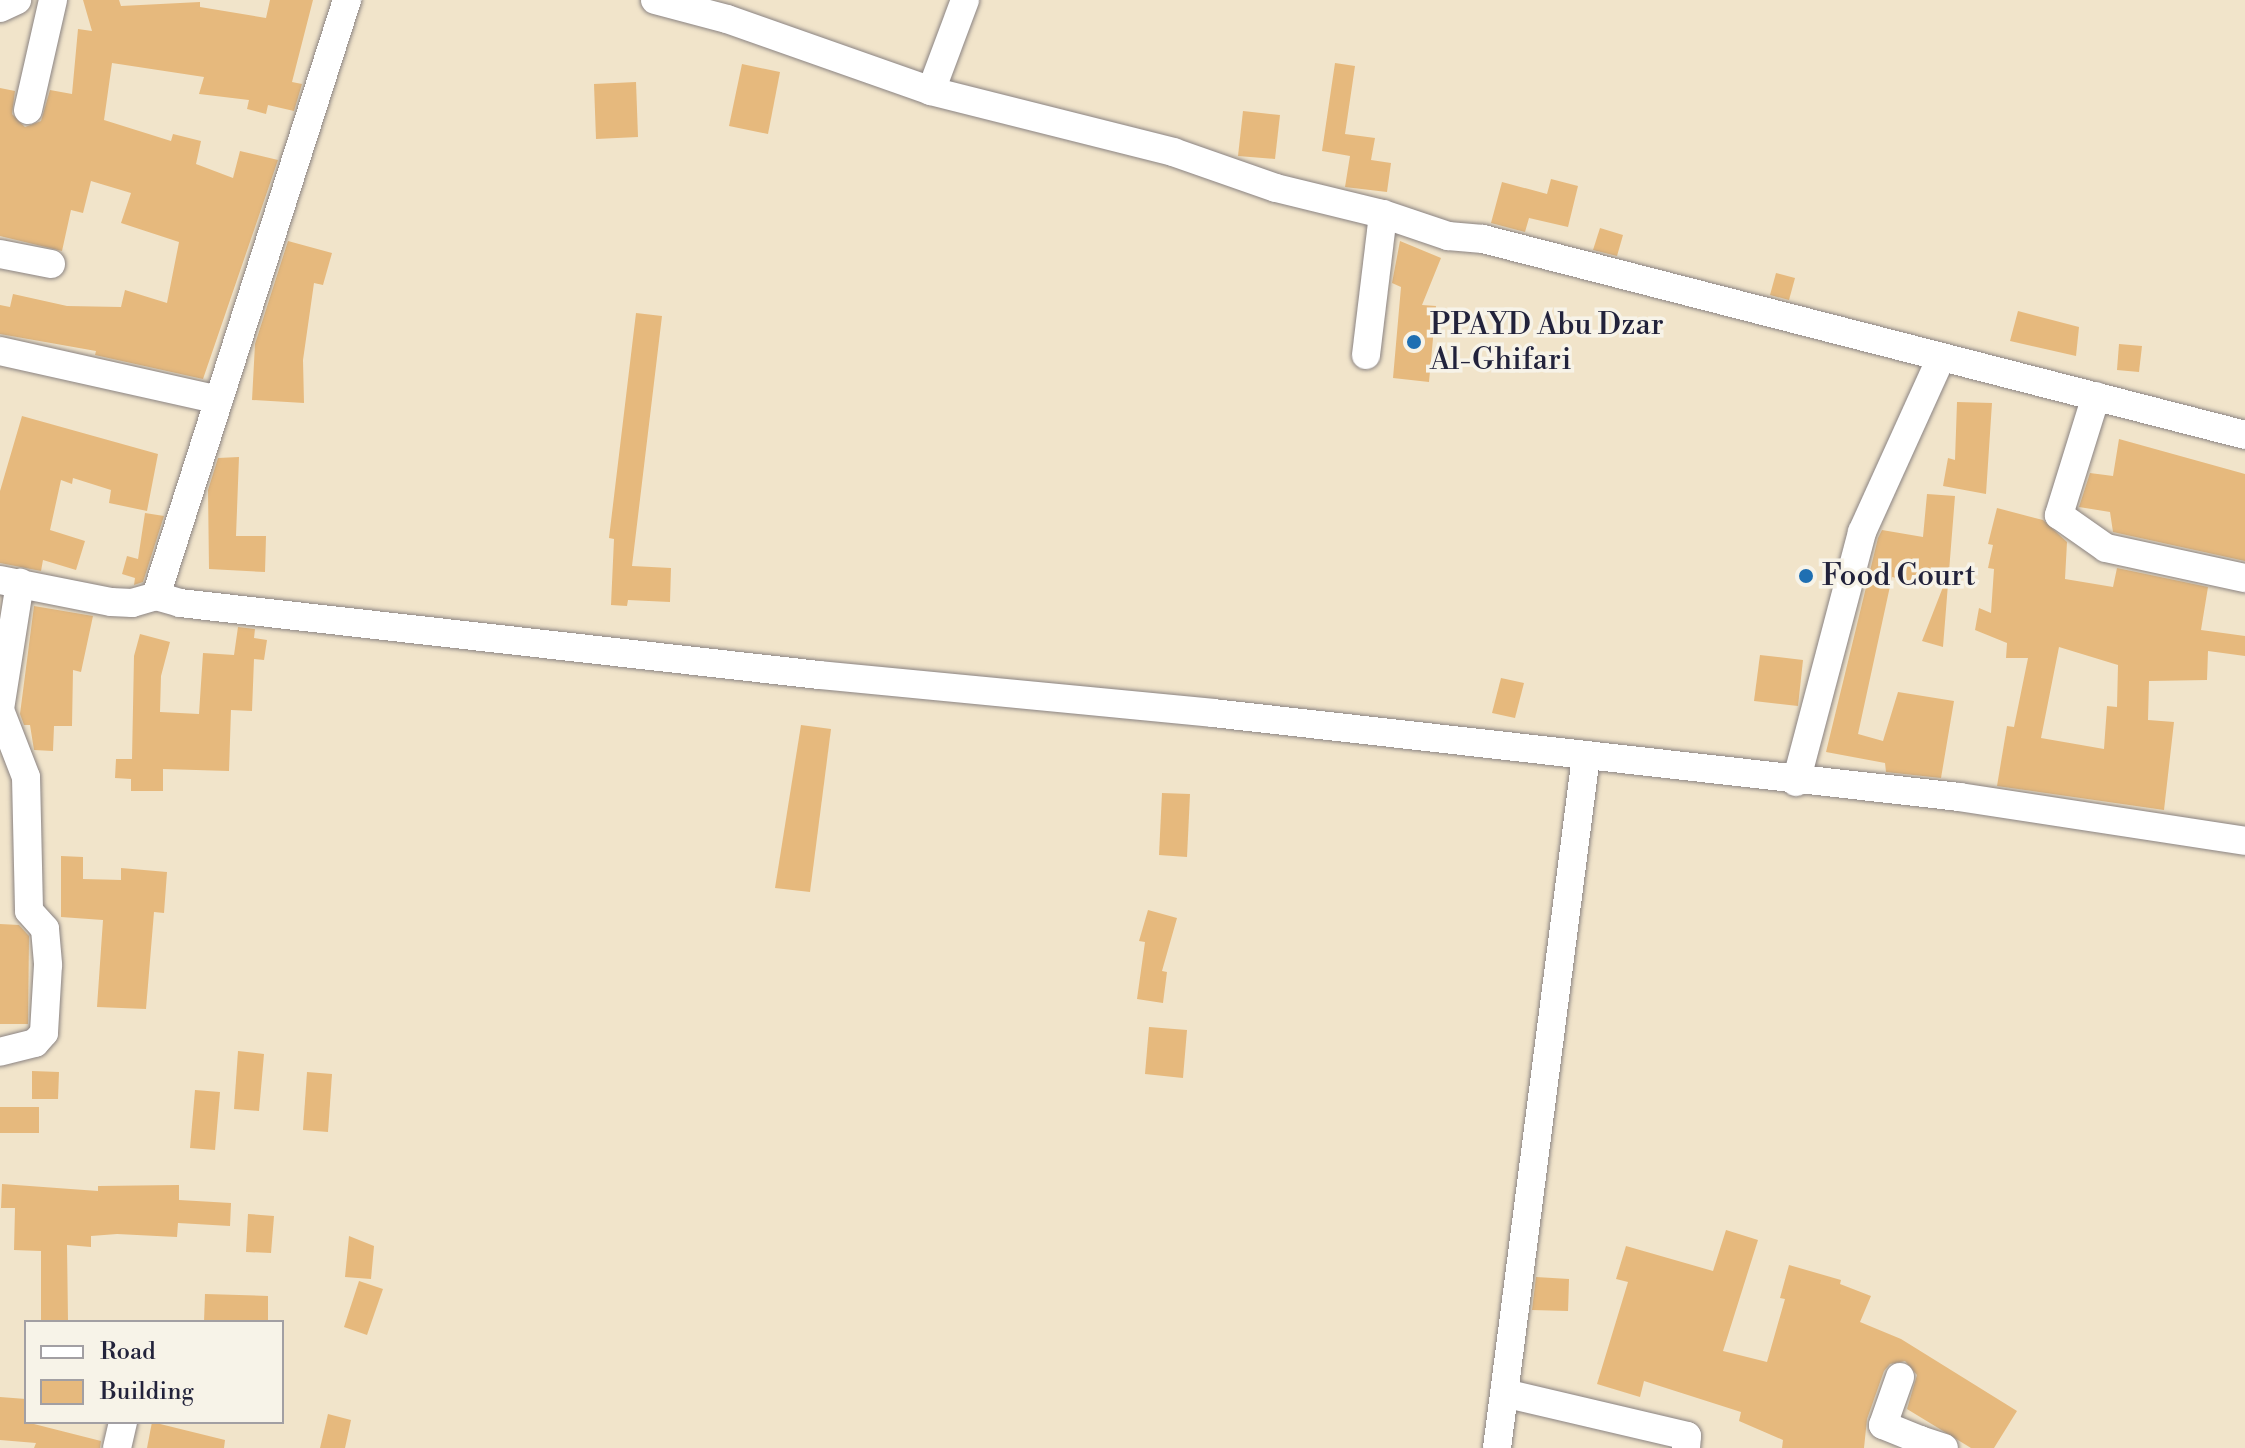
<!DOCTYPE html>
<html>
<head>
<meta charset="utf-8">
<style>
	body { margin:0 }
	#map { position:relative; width:2245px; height:1448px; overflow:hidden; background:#f1e4ca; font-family:"Libre Bodoni",serif }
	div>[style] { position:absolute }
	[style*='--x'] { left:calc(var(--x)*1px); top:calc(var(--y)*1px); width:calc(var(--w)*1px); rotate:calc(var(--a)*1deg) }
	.building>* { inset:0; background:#e6b97d }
	.roads { filter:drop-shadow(0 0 2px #8a8382) drop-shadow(0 0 2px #8a8382) }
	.minor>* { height:28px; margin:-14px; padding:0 14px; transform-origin:14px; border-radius:14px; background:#fff }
	.dots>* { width:22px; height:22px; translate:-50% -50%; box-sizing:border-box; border:4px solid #f7f3e8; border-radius:50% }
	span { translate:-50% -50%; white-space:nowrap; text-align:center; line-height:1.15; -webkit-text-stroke:7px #f7f3e8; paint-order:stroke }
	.poi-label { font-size:30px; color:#22223b }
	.left { translate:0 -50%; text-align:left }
	.legend { position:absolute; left:24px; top:1320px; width:260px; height:104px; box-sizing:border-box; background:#f7f3e8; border:2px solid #a29fa3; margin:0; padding:10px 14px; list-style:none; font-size:24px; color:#22223b }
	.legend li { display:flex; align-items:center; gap:16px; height:40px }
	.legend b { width:40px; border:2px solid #a29fa3 }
</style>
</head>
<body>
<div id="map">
	<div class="building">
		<div style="clip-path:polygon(83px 0,119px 0,121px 6px,200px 2px,200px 7px,266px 18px,270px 0,313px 0,292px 82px,302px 84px,294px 111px,268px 105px,266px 114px,247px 109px,249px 100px,199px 94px,204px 77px,112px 63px,104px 120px,171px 141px,173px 134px,201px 141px,196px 164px,233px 178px,240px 151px,278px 160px,203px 379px,95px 355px,96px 351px,0 334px,0 305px,10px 307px,13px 294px,67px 306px,121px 307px,125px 290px,167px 303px,179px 242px,121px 223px,131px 193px,91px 181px,83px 213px,71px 210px,62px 251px,0 236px,0 88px,15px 91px,12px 114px,25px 127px,41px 121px,50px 90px,72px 94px,78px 29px,92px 31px)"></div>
		<div style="clip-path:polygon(1335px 63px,1355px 66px,1345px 134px,1375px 138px,1371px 160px,1391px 163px,1387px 192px,1345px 187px,1350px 156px,1322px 151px)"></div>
		<div style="clip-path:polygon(742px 64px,780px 72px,768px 134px,729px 126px)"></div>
		<div style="clip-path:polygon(636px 82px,638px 137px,596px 139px,594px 84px)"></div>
		<div style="clip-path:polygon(1243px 111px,1280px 115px,1275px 159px,1238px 156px)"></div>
		<div style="clip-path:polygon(1551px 179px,1578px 186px,1568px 227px,1529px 218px,1525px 232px,1491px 223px,1502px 182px,1547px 194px)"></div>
		<div style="clip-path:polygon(1600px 228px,1623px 235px,1617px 256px,1593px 250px)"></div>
		<div style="clip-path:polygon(288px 241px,332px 253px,323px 285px,314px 283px,303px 360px,304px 403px,252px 400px,255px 344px)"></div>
		<div style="clip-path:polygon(1400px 241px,1441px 258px,1422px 305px,1436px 306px,1429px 382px,1393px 378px,1401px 287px,1392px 283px)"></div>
		<div style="clip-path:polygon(1776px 273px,1795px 278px,1789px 300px,1770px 295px)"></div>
		<div style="clip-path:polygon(2018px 311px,2079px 327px,2076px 356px,2010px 341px)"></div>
		<div style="clip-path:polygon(636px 313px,662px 316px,632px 566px,671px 568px,670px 602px,628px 600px,627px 606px,611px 605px,614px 539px,609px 538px)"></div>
		<div style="clip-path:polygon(2119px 344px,2142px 346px,2139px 372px,2117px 370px)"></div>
		<div style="clip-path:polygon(1957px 402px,1992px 403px,1986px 494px,1943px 486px,1948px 458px,1955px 460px)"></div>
		<div style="clip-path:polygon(22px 416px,158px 454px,147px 511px,109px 503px,111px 490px,73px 478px,72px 484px,61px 480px,50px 530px,85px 541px,76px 570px,43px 560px,41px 571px,0 563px,0 491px)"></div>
		<div style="clip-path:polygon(2119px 439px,2245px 474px,2245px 561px,2113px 532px,2110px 512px,2079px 507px,2090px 473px,2113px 476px)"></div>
		<div style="clip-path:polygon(239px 457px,236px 536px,266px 536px,265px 572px,209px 569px,208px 490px,218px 458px)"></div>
		<div style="clip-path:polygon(1927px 494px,1955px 496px,1943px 647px,1922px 641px,1943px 587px,1892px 577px,1858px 734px,1883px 741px,1898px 692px,1954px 701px,1941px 778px,1886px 772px,1885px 763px,1826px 752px,1878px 538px,1882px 530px,1923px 537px)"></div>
		<div style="clip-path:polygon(evenodd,1997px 508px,2043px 520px,2067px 542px,2065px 579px,2113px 587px,2117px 568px,2208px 587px,2201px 630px,2245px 636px,2245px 656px,2208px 651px,2207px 680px,2149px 681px,2148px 720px,2174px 722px,2164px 810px,1997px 786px,2007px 726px,2014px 727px,2028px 658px,2006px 658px,2007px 643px,1975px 630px,1979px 608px,1991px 613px,1994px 569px,1988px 568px,1993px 545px,1988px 544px,1997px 508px,2059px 647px,2118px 665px,2117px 707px,2107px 706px,2104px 749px,2041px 738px,2059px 647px)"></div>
		<div style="clip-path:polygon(145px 513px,164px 516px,143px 582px,134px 585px,135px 578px,122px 574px,127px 556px,138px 559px)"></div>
		<div style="clip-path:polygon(34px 606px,93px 616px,81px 672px,73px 670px,72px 726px,54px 726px,53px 751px,34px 750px,30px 725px,24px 725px,20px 714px)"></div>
		<div style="clip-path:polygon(238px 627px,255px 629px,254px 638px,267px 640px,264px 660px,254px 659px,252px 711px,231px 710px,229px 771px,163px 769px,163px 791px,131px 791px,131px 779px,115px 778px,116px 759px,132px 759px,134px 656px,140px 634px,170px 642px,161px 676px,160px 712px,199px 714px,203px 653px,234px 655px)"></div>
		<div style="clip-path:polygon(1760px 655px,1803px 660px,1798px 706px,1754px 701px)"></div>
		<div style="clip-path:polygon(1501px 678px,1524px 683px,1515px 718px,1492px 713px)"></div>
		<div style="clip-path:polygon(801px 725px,831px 729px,810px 892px,775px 888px)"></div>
		<div style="clip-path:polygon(1162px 793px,1190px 794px,1187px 857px,1159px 855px)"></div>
		<div style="clip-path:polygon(61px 856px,83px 857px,83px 879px,121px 880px,121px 868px,167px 872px,164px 913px,154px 912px,146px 1009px,97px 1007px,103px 920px,61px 917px)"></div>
		<div style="clip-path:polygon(1148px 910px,1177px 918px,1162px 971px,1167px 972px,1163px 1003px,1137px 999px,1145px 942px,1139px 941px)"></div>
		<div style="clip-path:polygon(0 924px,19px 925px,29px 936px,28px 1024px,0 1024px)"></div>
		<div style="clip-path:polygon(1149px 1027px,1187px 1030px,1183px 1078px,1145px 1074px)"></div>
		<div style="clip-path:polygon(238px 1051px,264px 1054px,259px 1111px,234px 1109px)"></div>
		<div style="clip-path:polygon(32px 1071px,59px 1072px,58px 1099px,32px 1099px)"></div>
		<div style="clip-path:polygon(307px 1072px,332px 1074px,328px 1132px,303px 1130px)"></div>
		<div style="clip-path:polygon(195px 1090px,220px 1092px,215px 1150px,190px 1148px)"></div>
		<div style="clip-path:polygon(0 1107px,39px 1107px,39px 1133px,0 1133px)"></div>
		<div style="clip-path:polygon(2px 1184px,98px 1191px,98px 1186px,179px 1185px,179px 1200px,231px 1203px,230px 1226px,178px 1223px,177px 1237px,117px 1234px,91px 1236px,91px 1247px,67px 1245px,68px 1320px,41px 1321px,41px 1251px,14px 1250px,15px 1208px,1px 1208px)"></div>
		<div style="clip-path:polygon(248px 1214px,274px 1216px,271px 1253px,246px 1252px)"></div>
		<div style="clip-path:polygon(1726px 1230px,1758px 1240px,1723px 1351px,1767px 1362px,1785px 1299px,1780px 1298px,1789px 1265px,1841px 1280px,1840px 1284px,1871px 1296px,1860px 1322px,1901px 1339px,2017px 1411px,1994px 1448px,1971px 1448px,1907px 1409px,1917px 1375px,1905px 1361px,1890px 1364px,1884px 1371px,1867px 1419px,1864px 1448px,1782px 1448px,1783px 1440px,1739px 1421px,1741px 1412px,1644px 1381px,1640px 1397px,1597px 1384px,1628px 1282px,1616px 1279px,1626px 1246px,1713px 1271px)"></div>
		<div style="clip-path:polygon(349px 1236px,374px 1246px,371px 1279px,345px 1277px)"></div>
		<div style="clip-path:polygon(1536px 1277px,1569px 1279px,1568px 1311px,1532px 1310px)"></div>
		<div style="clip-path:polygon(359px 1281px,383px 1289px,367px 1335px,344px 1327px)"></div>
		<div style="clip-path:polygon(205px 1294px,268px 1296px,268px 1322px,204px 1322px)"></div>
		<div style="clip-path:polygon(0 1397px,26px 1399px,26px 1422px,101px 1441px,100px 1448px,34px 1448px,36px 1443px,0 1440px)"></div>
		<div style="clip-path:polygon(328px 1414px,351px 1420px,345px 1448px,320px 1448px)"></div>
		<div style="clip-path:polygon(152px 1422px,225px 1440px,224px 1448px,147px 1448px)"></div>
	</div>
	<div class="roads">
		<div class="minor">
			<div style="--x:655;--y:0;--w:74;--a:14.8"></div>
			<div style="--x:727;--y:19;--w:216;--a:19.4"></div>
			<div style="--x:931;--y:91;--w:250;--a:14.1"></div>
			<div style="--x:1173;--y:152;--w:109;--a:19.3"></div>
			<div style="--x:1276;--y:188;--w:110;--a:13.7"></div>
			<div style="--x:1383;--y:214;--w:69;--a:18.7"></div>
			<div style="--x:1448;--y:236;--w:35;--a:5"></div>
			<div style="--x:1483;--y:239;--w:787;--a:14.42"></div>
			<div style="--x:0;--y:8;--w:19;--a:-25"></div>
			<div style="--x:931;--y:91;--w:97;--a:-69.5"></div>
			<div style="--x:28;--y:110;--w:113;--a:-77.2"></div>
			<div style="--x:0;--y:254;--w:52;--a:11.1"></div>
			<div style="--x:0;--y:351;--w:224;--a:12.6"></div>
			<div style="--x:1366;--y:355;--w:142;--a:-83.1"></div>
			<div style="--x:2096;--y:396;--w:125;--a:107.3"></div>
			<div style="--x:2059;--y:515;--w:57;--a:35.1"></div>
			<div style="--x:2106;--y:548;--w:142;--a:12.2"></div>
			<div style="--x:0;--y:580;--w:113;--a:11.2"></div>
			<div style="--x:111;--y:602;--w:21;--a:3"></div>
			<div style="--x:132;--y:603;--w:25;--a:-16"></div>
			<div style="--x:156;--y:596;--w:25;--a:16"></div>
			<div style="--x:180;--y:603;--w:643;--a:6.43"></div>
			<div style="--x:819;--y:675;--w:396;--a:5.5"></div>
			<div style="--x:1213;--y:713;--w:751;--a:6.42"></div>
			<div style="--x:1959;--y:797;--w:289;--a:8.7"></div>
			<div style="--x:156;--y:596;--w:626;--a:-72.23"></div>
			<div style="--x:0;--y:709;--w:128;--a:-81"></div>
			<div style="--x:0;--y:710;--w:72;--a:68.8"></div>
			<div style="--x:26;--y:777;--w:134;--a:88.7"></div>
			<div style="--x:29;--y:911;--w:24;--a:48"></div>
			<div style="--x:45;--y:929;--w:36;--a:85"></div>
			<div style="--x:48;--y:965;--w:68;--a:93.4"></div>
			<div style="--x:44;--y:1033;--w:13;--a:132"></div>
			<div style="--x:35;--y:1043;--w:36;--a:166"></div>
			<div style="--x:1796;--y:782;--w:259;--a:-75.2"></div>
			<div style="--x:1862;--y:532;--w:191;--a:-65.6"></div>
			<div style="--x:1900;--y:1377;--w:51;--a:109.5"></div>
			<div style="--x:1883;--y:1425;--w:40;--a:22"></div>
			<div style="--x:1504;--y:1393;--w:188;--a:13.2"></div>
			<div style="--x:1687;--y:1436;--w:12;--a:95"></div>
			<div style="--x:117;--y:1448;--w:27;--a:-77"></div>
			<div style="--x:1497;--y:1448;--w:698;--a:-82.67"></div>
			<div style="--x:1920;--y:1448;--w:8;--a:-90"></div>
			<div style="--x:1920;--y:1440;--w:25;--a:18"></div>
		</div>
	</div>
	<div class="dots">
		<div style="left:1414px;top:342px;background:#1f6fb2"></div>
		<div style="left:1806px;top:576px;background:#1f6fb2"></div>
	</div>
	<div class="poi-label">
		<span class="left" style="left:1430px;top:342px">PPAYD Abu Dzar<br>Al-Ghifari</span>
		<span class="left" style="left:1822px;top:576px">Food Court</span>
	</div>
	<ul class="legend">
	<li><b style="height:10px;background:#fff"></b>Road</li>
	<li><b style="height:22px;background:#e6b97d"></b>Building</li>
	</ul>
</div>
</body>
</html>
